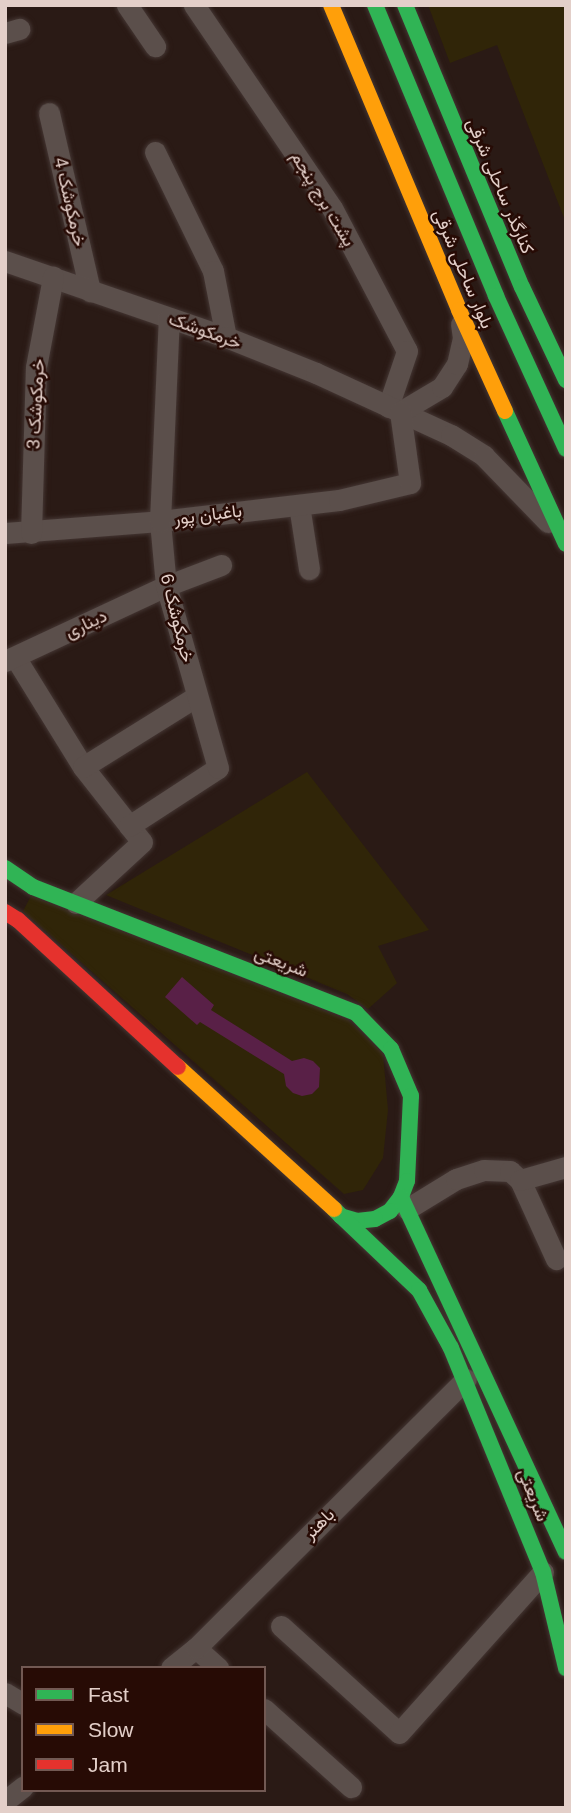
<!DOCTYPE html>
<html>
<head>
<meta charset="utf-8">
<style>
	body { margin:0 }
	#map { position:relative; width:571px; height:1813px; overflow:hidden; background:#2a1a15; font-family:Arial,Vazirmatn,sans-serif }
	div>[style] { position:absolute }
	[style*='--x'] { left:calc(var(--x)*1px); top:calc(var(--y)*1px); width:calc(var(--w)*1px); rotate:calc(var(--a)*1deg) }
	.green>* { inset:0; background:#302508 }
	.water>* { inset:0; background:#592047 }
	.roads { filter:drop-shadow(0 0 2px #443633) drop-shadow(0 0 2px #443633) }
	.street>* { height:21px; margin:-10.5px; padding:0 10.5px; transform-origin:10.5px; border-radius:10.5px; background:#5b4f4b }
	.fast>* { height:16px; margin:-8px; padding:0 8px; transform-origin:8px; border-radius:8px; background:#30b455 }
	.slow>* { height:16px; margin:-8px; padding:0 8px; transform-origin:8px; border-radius:8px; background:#ff9f0a }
	.jam>* { height:16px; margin:-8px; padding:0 8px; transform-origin:8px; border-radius:8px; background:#e5322d }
	span { translate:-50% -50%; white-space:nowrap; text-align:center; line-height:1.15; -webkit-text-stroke:5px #270b05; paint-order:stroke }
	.street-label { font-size:18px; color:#e3cfc9 }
	.frame { position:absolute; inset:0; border:7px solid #e3cfc9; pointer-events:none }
	.legend { position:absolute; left:21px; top:1666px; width:245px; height:126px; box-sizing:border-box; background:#270b05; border:2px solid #725953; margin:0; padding:9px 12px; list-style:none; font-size:21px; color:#e3cfc9 }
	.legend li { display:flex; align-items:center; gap:14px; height:35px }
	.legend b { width:35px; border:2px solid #725953 }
</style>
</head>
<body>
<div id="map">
	<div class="green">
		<div style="clip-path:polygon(428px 5px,566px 5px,566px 223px,497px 45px,450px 63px)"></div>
		<div style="clip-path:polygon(307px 772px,429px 930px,378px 946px,397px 983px,368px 1009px,347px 994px,106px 895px)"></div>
		<div style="clip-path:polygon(31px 896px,348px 1020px,383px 1054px,388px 1110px,383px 1158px,363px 1190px,344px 1194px,23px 911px)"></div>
	</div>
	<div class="water">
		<div style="clip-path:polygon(182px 977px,214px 1005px,211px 1010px,292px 1061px,304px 1058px,313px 1061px,320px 1068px,319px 1087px,312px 1094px,302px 1096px,293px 1093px,286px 1086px,284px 1074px,200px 1022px,197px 1025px,165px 997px)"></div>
	</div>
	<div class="roads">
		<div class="street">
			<div style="--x:127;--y:5;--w:50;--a:55.7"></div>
			<div style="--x:194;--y:5;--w:245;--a:55.8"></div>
			<div style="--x:332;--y:208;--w:161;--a:62.3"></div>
			<div style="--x:407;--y:351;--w:59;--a:108.7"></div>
			<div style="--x:5;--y:33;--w:15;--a:-16"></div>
			<div style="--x:49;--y:113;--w:183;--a:77"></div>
			<div style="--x:155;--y:152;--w:132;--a:64"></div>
			<div style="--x:213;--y:271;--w:67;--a:78.9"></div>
			<div style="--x:5;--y:261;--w:234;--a:19"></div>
			<div style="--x:226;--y:337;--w:97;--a:21.8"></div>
			<div style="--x:316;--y:373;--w:149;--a:24.7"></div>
			<div style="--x:451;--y:435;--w:39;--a:32"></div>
			<div style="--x:484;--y:456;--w:92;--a:45.9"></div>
			<div style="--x:400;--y:412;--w:49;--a:-30.8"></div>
			<div style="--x:442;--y:387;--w:27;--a:-57"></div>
			<div style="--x:457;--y:364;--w:27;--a:-77"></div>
			<div style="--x:463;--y:338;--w:14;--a:-98"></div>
			<div style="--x:299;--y:505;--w:65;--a:81.1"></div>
			<div style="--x:5;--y:533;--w:155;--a:-4.4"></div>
			<div style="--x:160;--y:521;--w:180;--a:-6.7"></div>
			<div style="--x:339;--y:500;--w:73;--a:-13.5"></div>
			<div style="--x:410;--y:483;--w:72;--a:-98"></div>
			<div style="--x:31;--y:533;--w:166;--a:-88.3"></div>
			<div style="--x:36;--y:367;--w:92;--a:-79.3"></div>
			<div style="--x:15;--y:657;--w:129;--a:58.3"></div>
			<div style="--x:83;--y:767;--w:95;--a:51.8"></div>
			<div style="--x:142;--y:842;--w:90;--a:137.3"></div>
			<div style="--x:5;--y:661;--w:178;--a:-25"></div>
			<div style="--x:166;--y:586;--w:59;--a:-20.9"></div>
			<div style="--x:83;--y:767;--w:134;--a:-31.9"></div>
			<div style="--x:129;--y:826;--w:106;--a:-33.1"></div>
			<div style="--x:218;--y:768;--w:189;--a:-105.9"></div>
			<div style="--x:166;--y:586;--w:65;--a:-95.3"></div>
			<div style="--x:160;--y:521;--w:203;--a:-87.5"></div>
			<div style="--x:520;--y:1180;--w:87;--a:65.5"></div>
			<div style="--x:407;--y:1209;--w:57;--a:-31.5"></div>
			<div style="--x:456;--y:1179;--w:29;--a:-18"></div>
			<div style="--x:484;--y:1170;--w:26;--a:2"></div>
			<div style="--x:510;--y:1171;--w:13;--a:42"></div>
			<div style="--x:520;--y:1180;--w:48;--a:-15.8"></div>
			<div style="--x:281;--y:1626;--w:159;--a:42.2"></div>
			<div style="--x:399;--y:1733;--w:216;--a:-48.2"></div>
			<div style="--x:196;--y:1648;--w:30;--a:42"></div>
			<div style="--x:171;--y:1668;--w:32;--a:-39"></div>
			<div style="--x:196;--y:1648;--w:381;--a:-44.9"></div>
			<div style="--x:5;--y:1693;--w:21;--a:31"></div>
			<div style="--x:264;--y:1709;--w:117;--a:41.9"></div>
			<div style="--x:5;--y:1801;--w:23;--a:-38"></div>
		</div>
		<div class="fast">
			<div style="--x:375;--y:5;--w:315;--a:67.4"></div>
			<div style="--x:496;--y:296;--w:168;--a:65.4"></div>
			<div style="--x:405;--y:5;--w:305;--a:67.5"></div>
			<div style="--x:522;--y:287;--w:103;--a:64.7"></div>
			<div style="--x:505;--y:411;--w:146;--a:65.4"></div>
			<div style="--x:5;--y:868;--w:34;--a:34"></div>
			<div style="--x:33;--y:887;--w:347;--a:21.3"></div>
			<div style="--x:356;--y:1013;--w:50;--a:45.8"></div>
			<div style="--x:391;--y:1049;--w:51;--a:66.9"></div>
			<div style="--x:411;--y:1096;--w:85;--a:92.7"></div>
			<div style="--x:407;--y:1181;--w:17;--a:111"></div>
			<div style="--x:401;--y:1197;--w:18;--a:128"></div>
			<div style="--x:390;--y:1211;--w:17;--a:152"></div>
			<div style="--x:375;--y:1219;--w:18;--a:174"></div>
			<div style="--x:357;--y:1221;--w:17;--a:-163"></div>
			<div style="--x:341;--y:1216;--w:10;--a:-135"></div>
			<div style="--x:401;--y:1197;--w:391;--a:65.1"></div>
			<div style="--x:341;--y:1216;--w:108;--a:43.5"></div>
			<div style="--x:419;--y:1290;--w:66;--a:61.1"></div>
			<div style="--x:451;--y:1348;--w:242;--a:67.7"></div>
			<div style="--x:543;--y:1572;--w:99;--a:76.5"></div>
		</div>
		<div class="slow">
			<div style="--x:331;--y:5;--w:331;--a:67.2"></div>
			<div style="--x:459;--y:310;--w:111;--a:65.5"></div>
			<div style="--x:178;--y:1067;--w:211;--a:42.3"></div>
		</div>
		<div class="jam">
			<div style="--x:5;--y:912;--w:15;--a:32"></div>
			<div style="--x:18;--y:920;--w:217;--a:42.6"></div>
		</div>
	</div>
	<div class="street-label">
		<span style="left:500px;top:186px;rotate:67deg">کنارگذر ساحلی شرقی</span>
		<span style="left:323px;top:199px;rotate:59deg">پشت برج پنجم</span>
		<span style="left:70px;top:202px;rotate:77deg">خرمکوشک 4</span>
		<span style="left:463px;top:269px;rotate:67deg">بلوار ساحلی شرقی</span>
		<span style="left:205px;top:331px;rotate:20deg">خرمکوشک</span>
		<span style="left:36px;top:404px;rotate:-87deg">خرمکوشک 3</span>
		<span style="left:208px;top:515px;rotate:-7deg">باغبان پور</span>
		<span style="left:177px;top:618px;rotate:76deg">خرمکوشک 6</span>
		<span style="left:86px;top:624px;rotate:-25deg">دیناری</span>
		<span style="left:281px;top:962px;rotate:21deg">شریعتی</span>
		<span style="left:533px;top:1495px;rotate:68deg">شریعتی</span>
		<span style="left:319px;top:1524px;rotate:-45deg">باهنر</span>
	</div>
	<div class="frame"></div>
	<ul class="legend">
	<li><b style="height:9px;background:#30b455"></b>Fast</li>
	<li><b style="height:9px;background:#ff9f0a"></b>Slow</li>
	<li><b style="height:9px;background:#e5322d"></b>Jam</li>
	</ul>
</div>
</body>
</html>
